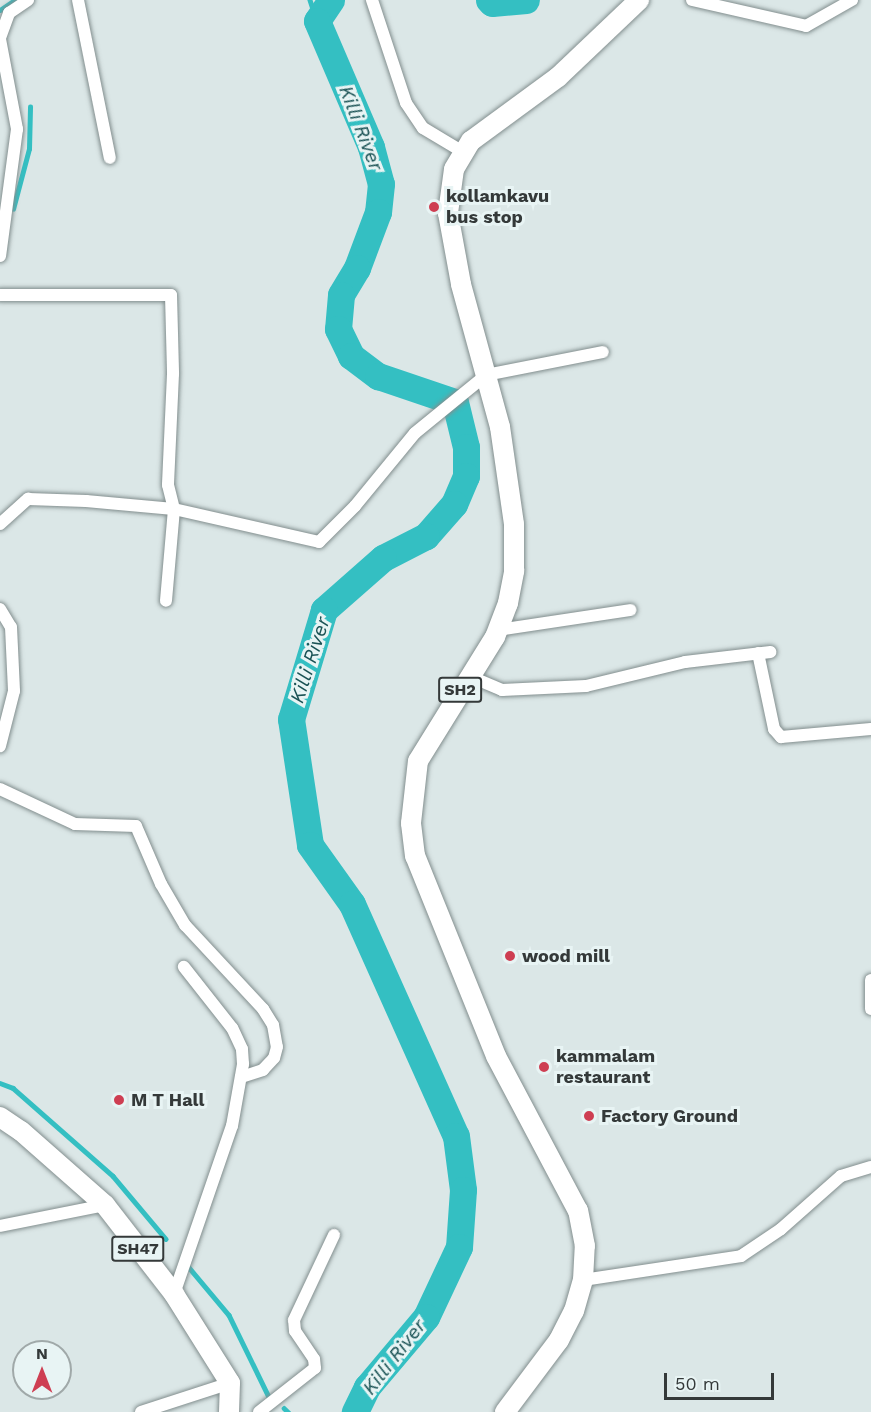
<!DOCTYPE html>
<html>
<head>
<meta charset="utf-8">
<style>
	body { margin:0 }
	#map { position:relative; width:871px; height:1412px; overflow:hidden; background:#dbe7e7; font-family:"Work Sans",sans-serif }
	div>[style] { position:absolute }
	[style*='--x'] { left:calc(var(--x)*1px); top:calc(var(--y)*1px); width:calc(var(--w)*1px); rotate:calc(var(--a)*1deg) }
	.stream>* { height:4.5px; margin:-2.25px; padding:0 2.25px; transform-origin:2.25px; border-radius:2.25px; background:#34bfc2 }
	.river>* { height:27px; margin:-13.5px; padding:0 13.5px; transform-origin:13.5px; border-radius:13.5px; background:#34bfc2 }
	.roads { filter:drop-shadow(0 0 2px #828e8e) drop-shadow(0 0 2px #828e8e) }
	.minor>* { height:12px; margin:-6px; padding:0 6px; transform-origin:6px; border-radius:6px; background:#fff }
	.primary>* { height:20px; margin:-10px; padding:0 10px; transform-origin:10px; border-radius:10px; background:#fff }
	.dots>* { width:16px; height:16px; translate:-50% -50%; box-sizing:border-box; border:3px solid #e8f4f4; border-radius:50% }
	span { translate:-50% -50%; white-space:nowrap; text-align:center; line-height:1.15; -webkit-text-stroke:6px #e8f4f4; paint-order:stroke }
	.shield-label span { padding:2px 4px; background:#e8f4f4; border:2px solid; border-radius:4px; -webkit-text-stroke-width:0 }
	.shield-label { font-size:16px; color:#343939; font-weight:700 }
	.poi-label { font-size:18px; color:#343939; font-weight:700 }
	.left { translate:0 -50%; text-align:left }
	.water-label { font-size:20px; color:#1b5355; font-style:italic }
	.north { position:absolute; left:12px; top:1340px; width:60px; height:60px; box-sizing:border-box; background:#e8f4f4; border:2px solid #a0a9a9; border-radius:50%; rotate:0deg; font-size:16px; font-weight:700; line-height:24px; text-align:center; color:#343939 }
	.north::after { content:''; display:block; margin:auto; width:21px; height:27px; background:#ce3e52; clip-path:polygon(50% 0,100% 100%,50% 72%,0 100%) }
	.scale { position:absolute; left:664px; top:1373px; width:110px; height:27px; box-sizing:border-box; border:3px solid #343939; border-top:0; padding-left:8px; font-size:18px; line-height:21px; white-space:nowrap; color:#343939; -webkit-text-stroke:4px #e8f4f4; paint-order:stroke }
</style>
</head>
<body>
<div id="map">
	<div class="stream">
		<div style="--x:310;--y:0;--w:22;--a:72"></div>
		<div style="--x:0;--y:10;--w:18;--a:-34"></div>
		<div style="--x:13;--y:209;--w:62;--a:-75.1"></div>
		<div style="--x:29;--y:149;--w:42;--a:-88.6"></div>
		<div style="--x:0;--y:1083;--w:14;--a:21"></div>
		<div style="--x:13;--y:1088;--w:133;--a:41.3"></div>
		<div style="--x:113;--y:1176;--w:82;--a:49.9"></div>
		<div style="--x:187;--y:1265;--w:65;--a:50"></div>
		<div style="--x:229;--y:1315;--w:91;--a:64"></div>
		<div style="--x:284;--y:1408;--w:6;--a:45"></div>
	</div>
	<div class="river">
		<div style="--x:331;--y:0;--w:25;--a:124"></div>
		<div style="--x:317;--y:21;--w:137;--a:66.8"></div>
		<div style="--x:371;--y:147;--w:38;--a:75"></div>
		<div style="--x:381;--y:184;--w:28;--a:96"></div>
		<div style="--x:378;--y:212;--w:60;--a:110.6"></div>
		<div style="--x:357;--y:268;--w:31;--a:121"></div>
		<div style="--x:341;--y:295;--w:34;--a:95"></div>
		<div style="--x:338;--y:329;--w:30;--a:64"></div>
		<div style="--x:351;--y:356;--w:34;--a:37"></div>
		<div style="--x:378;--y:376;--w:81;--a:18.7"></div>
		<div style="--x:455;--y:402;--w:46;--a:76.3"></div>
		<div style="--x:466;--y:447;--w:29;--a:90"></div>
		<div style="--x:466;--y:476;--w:30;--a:113"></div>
		<div style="--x:454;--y:504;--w:43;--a:131.2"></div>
		<div style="--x:426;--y:536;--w:48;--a:152.9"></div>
		<div style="--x:383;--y:558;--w:79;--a:138.6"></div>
		<div style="--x:324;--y:610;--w:114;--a:106.8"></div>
		<div style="--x:291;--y:719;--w:127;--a:81.4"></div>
		<div style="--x:310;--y:845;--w:72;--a:54.6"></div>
		<div style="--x:352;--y:904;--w:254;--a:65.9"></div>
		<div style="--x:456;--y:1136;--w:54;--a:82.6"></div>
		<div style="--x:463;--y:1190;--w:57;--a:94"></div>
		<div style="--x:459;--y:1247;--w:77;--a:115.2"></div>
		<div style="--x:426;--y:1317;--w:92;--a:130.1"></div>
		<div style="--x:367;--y:1387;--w:28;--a:116"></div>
		<div style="--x:489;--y:0;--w:4;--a:45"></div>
		<div style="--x:492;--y:3;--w:34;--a:-5"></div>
	</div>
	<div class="roads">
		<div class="minor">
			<div style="--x:78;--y:0;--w:161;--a:78.6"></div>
			<div style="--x:372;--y:0;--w:108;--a:71.7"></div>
			<div style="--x:406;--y:103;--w:30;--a:56"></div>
			<div style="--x:423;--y:128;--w:47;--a:31"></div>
			<div style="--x:692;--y:0;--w:117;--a:12.8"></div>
			<div style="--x:806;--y:26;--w:53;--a:-29.5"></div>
			<div style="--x:0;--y:38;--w:27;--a:-70"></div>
			<div style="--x:9;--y:13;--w:23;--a:-34"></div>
			<div style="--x:0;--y:39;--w:92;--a:79.3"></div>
			<div style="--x:17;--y:129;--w:128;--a:97.6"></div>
			<div style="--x:0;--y:295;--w:171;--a:0"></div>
			<div style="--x:171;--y:295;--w:79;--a:88.5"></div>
			<div style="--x:173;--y:374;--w:111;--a:92.6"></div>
			<div style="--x:168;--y:485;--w:25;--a:76"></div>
			<div style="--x:174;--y:509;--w:92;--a:95"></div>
			<div style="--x:0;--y:524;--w:38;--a:-42"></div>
			<div style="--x:28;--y:499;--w:58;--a:2"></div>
			<div style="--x:86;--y:501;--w:88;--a:5.2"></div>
			<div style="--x:174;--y:509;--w:149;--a:12.8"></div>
			<div style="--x:319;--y:542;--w:51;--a:-45"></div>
			<div style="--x:355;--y:506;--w:94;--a:-50.6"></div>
			<div style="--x:415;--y:433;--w:92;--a:-39.2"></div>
			<div style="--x:486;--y:375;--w:119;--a:-11.1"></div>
			<div style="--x:0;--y:609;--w:21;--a:59"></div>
			<div style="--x:11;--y:627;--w:64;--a:87.3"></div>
			<div style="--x:14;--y:691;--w:57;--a:104.3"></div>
			<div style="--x:498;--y:630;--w:134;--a:-8.6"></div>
			<div style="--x:758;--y:653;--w:78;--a:78.1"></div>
			<div style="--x:774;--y:729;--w:11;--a:49"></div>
			<div style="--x:781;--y:737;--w:90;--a:-5.1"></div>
			<div style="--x:469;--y:676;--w:36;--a:23"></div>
			<div style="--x:502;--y:690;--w:84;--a:-2.7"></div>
			<div style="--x:586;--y:686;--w:102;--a:-13.6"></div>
			<div style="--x:685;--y:662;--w:86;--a:-6.7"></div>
			<div style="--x:0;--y:789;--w:83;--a:25"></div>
			<div style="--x:75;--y:824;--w:61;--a:1.9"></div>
			<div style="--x:136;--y:826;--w:63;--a:66.7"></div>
			<div style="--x:161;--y:884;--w:48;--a:59.7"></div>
			<div style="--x:185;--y:925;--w:115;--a:47.1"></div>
			<div style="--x:263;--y:1009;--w:19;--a:58"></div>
			<div style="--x:273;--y:1025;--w:22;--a:80"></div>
			<div style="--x:277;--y:1047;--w:11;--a:105"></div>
			<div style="--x:274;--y:1058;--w:16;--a:133"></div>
			<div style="--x:263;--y:1070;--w:23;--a:162"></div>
			<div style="--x:871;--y:980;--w:29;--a:90"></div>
			<div style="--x:0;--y:1226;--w:107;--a:-11.3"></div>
			<div style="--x:583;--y:1280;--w:160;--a:-8.6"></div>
			<div style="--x:741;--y:1256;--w:48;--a:-34"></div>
			<div style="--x:781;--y:1229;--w:80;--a:-41.5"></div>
			<div style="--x:841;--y:1176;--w:31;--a:-17"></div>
			<div style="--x:174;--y:1294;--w:178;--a:-71"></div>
			<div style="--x:232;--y:1126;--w:63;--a:-79.9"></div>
			<div style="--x:243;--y:1064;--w:15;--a:-94"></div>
			<div style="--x:242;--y:1049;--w:23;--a:-115"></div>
			<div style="--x:232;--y:1028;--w:78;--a:-128.2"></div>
			<div style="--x:141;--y:1412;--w:94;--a:-18"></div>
			<div style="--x:259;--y:1412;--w:71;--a:-38.2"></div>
			<div style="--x:315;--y:1368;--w:9;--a:-96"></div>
			<div style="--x:314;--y:1359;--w:34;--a:-124"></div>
			<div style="--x:295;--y:1331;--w:11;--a:-95"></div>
			<div style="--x:294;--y:1320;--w:94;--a:-64.8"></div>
		</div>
		<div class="primary">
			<div style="--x:0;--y:1117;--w:25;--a:34"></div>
			<div style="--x:21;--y:1131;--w:112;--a:41.4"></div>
			<div style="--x:105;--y:1205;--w:113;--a:52.2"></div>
			<div style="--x:174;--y:1294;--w:105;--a:57.8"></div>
			<div style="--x:230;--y:1383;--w:29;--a:92"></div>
			<div style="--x:505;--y:1412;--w:90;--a:-53.1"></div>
			<div style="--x:559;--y:1340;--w:33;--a:-63"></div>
			<div style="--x:574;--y:1311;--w:32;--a:-74"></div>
			<div style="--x:583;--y:1280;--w:34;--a:-87"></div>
			<div style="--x:585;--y:1246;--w:36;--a:-101"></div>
			<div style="--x:578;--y:1211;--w:175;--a:-117.9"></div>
			<div style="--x:496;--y:1056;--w:216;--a:-112"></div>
			<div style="--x:415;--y:856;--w:33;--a:-97"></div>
			<div style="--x:411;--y:823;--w:62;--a:-83.6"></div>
			<div style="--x:418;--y:761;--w:146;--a:-58.2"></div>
			<div style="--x:495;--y:637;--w:36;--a:-69"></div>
			<div style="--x:508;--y:603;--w:33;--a:-79"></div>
			<div style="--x:514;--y:571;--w:47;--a:-90"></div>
			<div style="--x:514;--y:524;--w:98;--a:-98.2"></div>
			<div style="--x:500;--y:427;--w:148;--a:-105.3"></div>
			<div style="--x:461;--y:284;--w:72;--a:-100.4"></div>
			<div style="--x:448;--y:213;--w:44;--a:-82.2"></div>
			<div style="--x:454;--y:169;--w:33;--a:-59"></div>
			<div style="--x:471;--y:141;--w:108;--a:-36.3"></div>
			<div style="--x:558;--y:77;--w:112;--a:-43.5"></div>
		</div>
	</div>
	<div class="dots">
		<div style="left:434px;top:207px;background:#ce3e52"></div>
		<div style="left:510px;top:956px;background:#ce3e52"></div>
		<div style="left:544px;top:1067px;background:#ce3e52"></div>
		<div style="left:119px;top:1100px;background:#ce3e52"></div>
		<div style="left:589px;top:1116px;background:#ce3e52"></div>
	</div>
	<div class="shield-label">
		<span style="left:460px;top:690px">SH2</span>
		<span style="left:138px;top:1249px">SH47</span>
	</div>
	<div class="poi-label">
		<span class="left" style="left:446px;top:207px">kollamkavu<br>bus stop</span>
		<span class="left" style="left:522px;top:956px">wood mill</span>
		<span class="left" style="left:556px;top:1067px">kammalam<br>restaurant</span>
		<span class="left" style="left:131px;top:1100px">M T Hall</span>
		<span class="left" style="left:601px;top:1116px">Factory Ground</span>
	</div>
	<div class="water-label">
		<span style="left:361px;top:128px;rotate:69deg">Killi River</span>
		<span style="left:310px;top:660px;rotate:-72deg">Killi River</span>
		<span style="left:394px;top:1357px;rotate:-52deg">Killi River</span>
	</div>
	<div class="north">N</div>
	<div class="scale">50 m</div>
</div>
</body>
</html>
